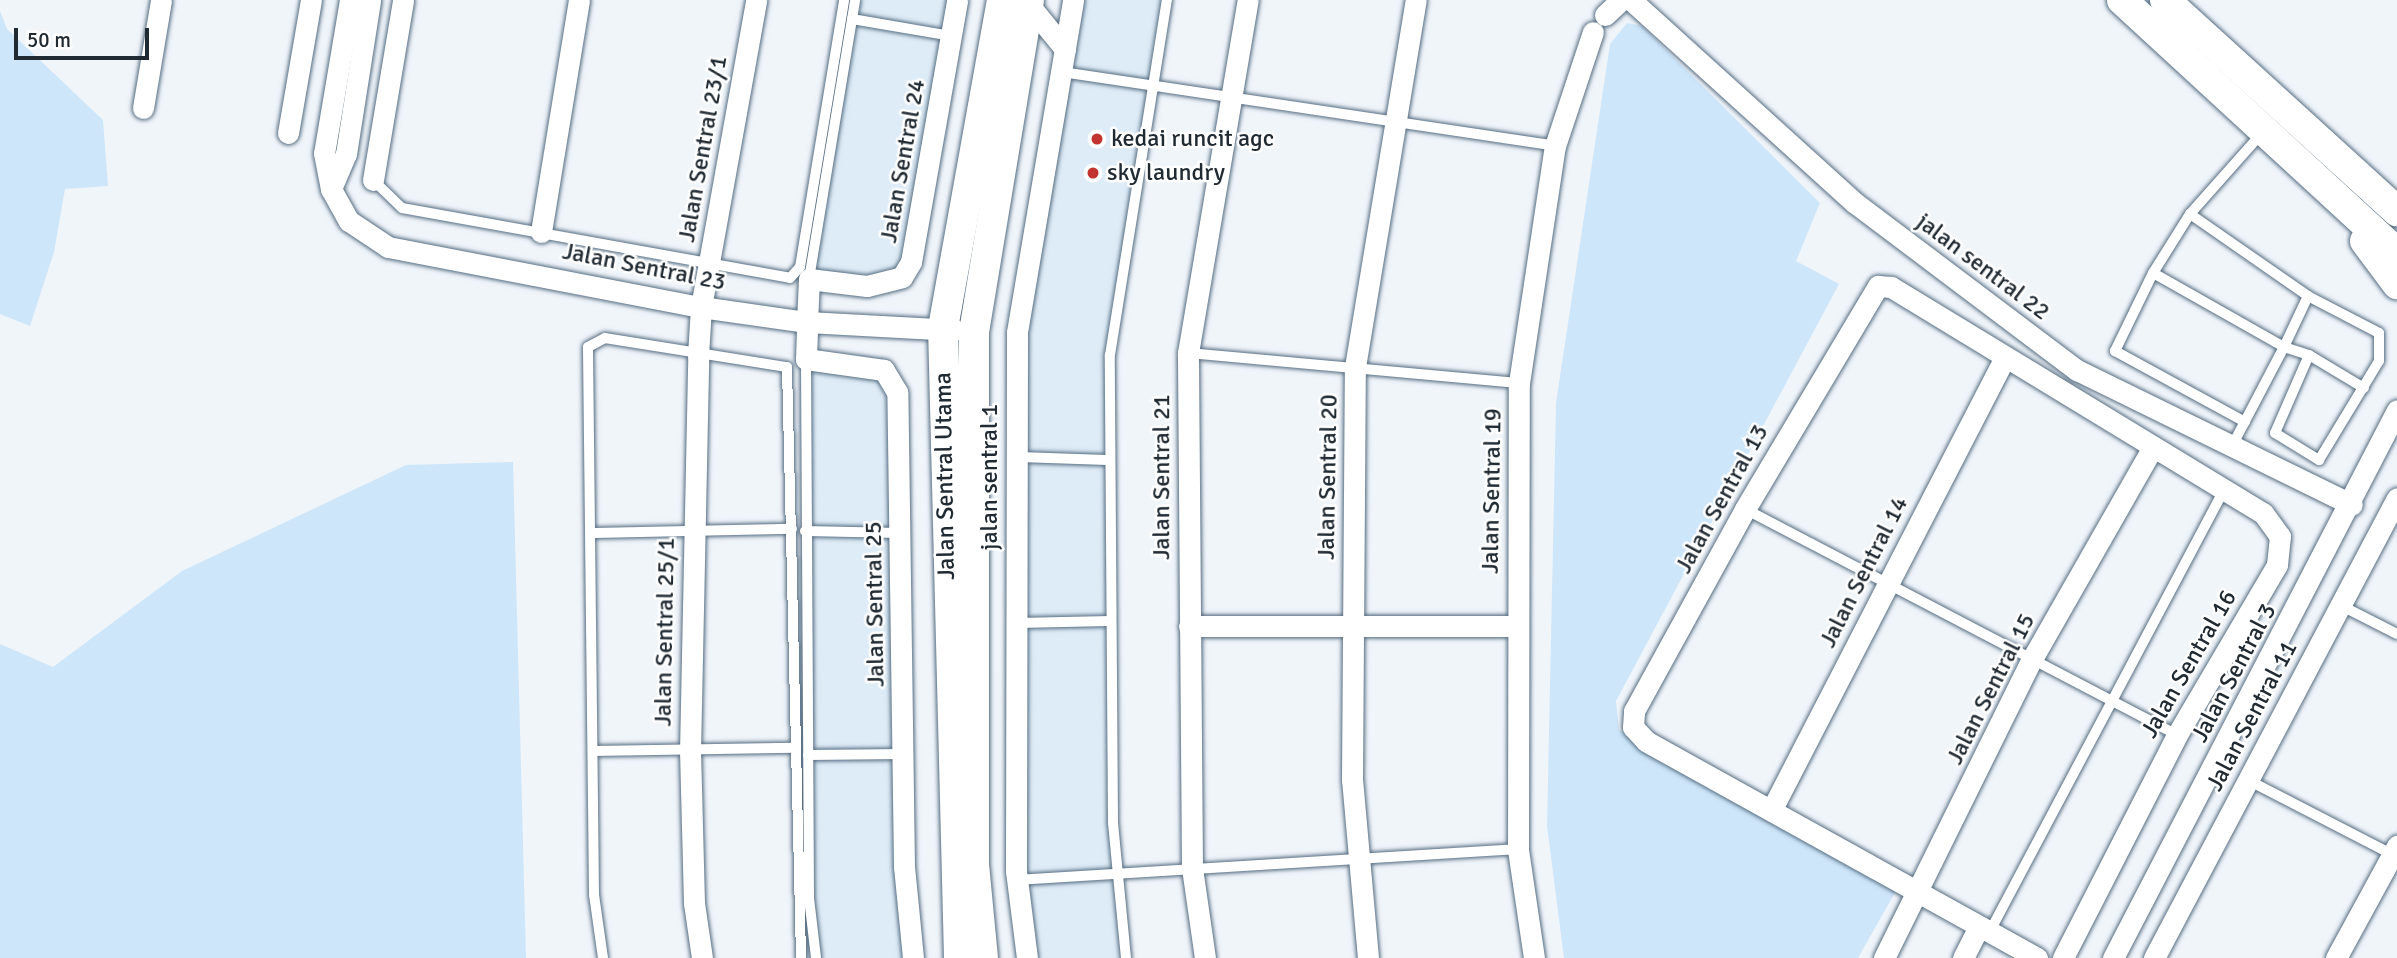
<!DOCTYPE html>
<html>
<head>
<meta charset="utf-8">
<style>
	body { margin:0 }
	#map { position:relative; width:2397px; height:958px; overflow:hidden; background:#f0f5fa; font-family:Signika,sans-serif }
	div>[style] { position:absolute }
	[style*='--x'] { left:calc(var(--x)*1px); top:calc(var(--y)*1px); width:calc(var(--w)*1px); rotate:calc(var(--a)*1deg) }
	.built>* { inset:0; background:#deecf7 }
	.green>* { inset:0; background:#cee6fa }
	.roads { filter:drop-shadow(0 0 2px #556d82) drop-shadow(0 0 2px #556d82) }
	.lane>* { height:10px; margin:-5px; padding:0 5px; transform-origin:5px; border-radius:5px; background:#fff }
	.street>* { height:21px; margin:-10.5px; padding:0 10.5px; transform-origin:10.5px; border-radius:10.5px; background:#fff }
	.secondary>* { height:30px; margin:-15px; padding:0 15px; transform-origin:15px; border-radius:15px; background:#fff }
	.dots>* { width:19px; height:19px; translate:-50% -50%; box-sizing:border-box; border:4px solid #fff; border-radius:50% }
	span { translate:-50% -50%; white-space:nowrap; text-align:center; line-height:1.15; -webkit-text-stroke:5px #fff; paint-order:stroke }
	.poi-label { font-size:24px; color:#202a33 }
	.left { translate:0 -50%; text-align:left }
	.street-label { font-size:24px; color:#202a33 }
	.scale { position:absolute; left:14px; top:28px; width:135px; height:32px; box-sizing:border-box; border:4px solid #202a33; border-top:0; padding-left:9px; font-size:21px; line-height:24px; white-space:nowrap; color:#202a33; -webkit-text-stroke:5px #fff; paint-order:stroke }
</style>
</head>
<body>
<div id="map">
	<div class="built">
		<div style="clip-path:polygon(851px 0,964px 0,908px 282px,805px 285px)"></div>
		<div style="clip-path:polygon(1067px 0,1171px 0,1115px 338px,1117px 831px,1130px 958px,1021px 958px,1010px 331px)"></div>
		<div style="clip-path:polygon(888px 363px,919px 958px,812px 958px,802px 364px)"></div>
	</div>
	<div class="green">
		<div style="clip-path:polygon(0 11px,7px 29px,103px 120px,108px 186px,65px 189px,54px 252px,30px 326px,0 314px)"></div>
		<div style="clip-path:polygon(1627px 23px,1642px 26px,1820px 203px,1796px 261px,1839px 284px,1616px 701px,1619px 730px,1897px 889px,1858px 958px,1564px 958px,1547px 826px,1556px 403px,1610px 44px)"></div>
		<div style="clip-path:polygon(513px 462px,526px 958px,0 958px,0 644px,53px 667px,182px 571px,406px 465px)"></div>
	</div>
	<div class="roads">
		<div class="lane">
			<div style="--x:852;--y:19;--w:100;--a:9.7"></div>
			<div style="--x:1062;--y:72;--w:499;--a:8.5"></div>
			<div style="--x:373;--y:180;--w:40;--a:44"></div>
			<div style="--x:402;--y:208;--w:394;--a:10.2"></div>
			<div style="--x:790;--y:278;--w:15;--a:-48"></div>
			<div style="--x:800;--y:267;--w:271;--a:-80.6"></div>
			<div style="--x:2190;--y:214;--w:144;--a:34.8"></div>
			<div style="--x:2308;--y:296;--w:56;--a:115.2"></div>
			<div style="--x:2284;--y:347;--w:150;--a:-150.5"></div>
			<div style="--x:2153;--y:273;--w:70;--a:-57.9"></div>
			<div style="--x:2190;--y:214;--w:108;--a:-48.4"></div>
			<div style="--x:2153;--y:273;--w:87;--a:116"></div>
			<div style="--x:2115;--y:351;--w:148;--a:28.6"></div>
			<div style="--x:809;--y:279;--w:283;--a:-80.6"></div>
			<div style="--x:1188;--y:353;--w:332;--a:5.2"></div>
			<div style="--x:2309;--y:355;--w:64;--a:31"></div>
			<div style="--x:806;--y:359;--w:539;--a:89.68"></div>
			<div style="--x:809;--y:898;--w:60;--a:83.3"></div>
			<div style="--x:2232;--y:446;--w:112;--a:-62.3"></div>
			<div style="--x:2284;--y:347;--w:26;--a:18"></div>
			<div style="--x:2309;--y:355;--w:85;--a:113.6"></div>
			<div style="--x:2275;--y:433;--w:52;--a:31.5"></div>
			<div style="--x:2319;--y:460;--w:116;--a:-58.8"></div>
			<div style="--x:2379;--y:361;--w:28;--a:-90"></div>
			<div style="--x:2379;--y:333;--w:80;--a:-152.5"></div>
			<div style="--x:1017;--y:457;--w:92;--a:1.9"></div>
			<div style="--x:1745;--y:509;--w:488;--a:27.6"></div>
			<div style="--x:805;--y:531;--w:95;--a:1.2"></div>
			<div style="--x:594;--y:533;--w:198;--a:-1.2"></div>
			<div style="--x:2340;--y:605;--w:64;--a:27"></div>
			<div style="--x:1017;--y:623;--w:93;--a:-1.2"></div>
			<div style="--x:593;--y:751;--w:201;--a:-0.9"></div>
			<div style="--x:808;--y:755;--w:95;--a:-0.6"></div>
			<div style="--x:2248;--y:780;--w:165;--a:27.3"></div>
			<div style="--x:1017;--y:880;--w:502;--a:-3.54"></div>
			<div style="--x:1989;--y:933;--w:501;--a:-62.06"></div>
			<div style="--x:603;--y:958;--w:64;--a:-98.1"></div>
			<div style="--x:594;--y:895;--w:548;--a:-90.63"></div>
			<div style="--x:588;--y:347;--w:19;--a:-28"></div>
			<div style="--x:605;--y:338;--w:184;--a:9.1"></div>
			<div style="--x:787;--y:367;--w:591;--a:88.64"></div>
			<div style="--x:1126;--y:958;--w:136;--a:-95.5"></div>
			<div style="--x:1113;--y:823;--w:468;--a:-90.4"></div>
			<div style="--x:1110;--y:355;--w:360;--a:-80.9"></div>
		</div>
		<div class="street">
			<div style="--x:350;--y:0;--w:155;--a:99.6"></div>
			<div style="--x:324;--y:153;--w:37;--a:79"></div>
			<div style="--x:331;--y:189;--w:37;--a:61"></div>
			<div style="--x:349;--y:221;--w:47;--a:33.7"></div>
			<div style="--x:388;--y:247;--w:319;--a:10.9"></div>
			<div style="--x:701;--y:307;--w:107;--a:8.1"></div>
			<div style="--x:807;--y:322;--w:148;--a:3.1"></div>
			<div style="--x:1631;--y:0;--w:302;--a:42.2"></div>
			<div style="--x:1855;--y:203;--w:278;--a:37"></div>
			<div style="--x:2077;--y:370;--w:306;--a:26.1"></div>
			<div style="--x:1029;--y:5;--w:57;--a:50.7"></div>
			<div style="--x:1605;--y:15;--w:22;--a:-43"></div>
			<div style="--x:143;--y:108;--w:109;--a:-80.5"></div>
			<div style="--x:288;--y:133;--w:135;--a:-80.2"></div>
			<div style="--x:373;--y:180;--w:182;--a:-80.5"></div>
			<div style="--x:331;--y:189;--w:38;--a:-67"></div>
			<div style="--x:346;--y:154;--w:156;--a:-81.1"></div>
			<div style="--x:541;--y:232;--w:235;--a:-80.7"></div>
			<div style="--x:1189;--y:626;--w:327;--a:0"></div>
			<div style="--x:1773;--y:807;--w:502;--a:-62.72"></div>
			<div style="--x:702;--y:958;--w:56;--a:-98.3"></div>
			<div style="--x:694;--y:903;--w:151;--a:-91.5"></div>
			<div style="--x:690;--y:752;--w:397;--a:-88.8"></div>
			<div style="--x:698;--y:355;--w:48;--a:-86.4"></div>
			<div style="--x:701;--y:307;--w:312;--a:-79.8"></div>
			<div style="--x:913;--y:958;--w:91;--a:-95.6"></div>
			<div style="--x:904;--y:867;--w:475;--a:-90.8"></div>
			<div style="--x:897;--y:392;--w:26;--a:-121"></div>
			<div style="--x:884;--y:370;--w:79;--a:-172"></div>
			<div style="--x:806;--y:359;--w:37;--a:-88"></div>
			<div style="--x:807;--y:322;--w:43;--a:-87.3"></div>
			<div style="--x:809;--y:279;--w:58;--a:6.9"></div>
			<div style="--x:867;--y:286;--w:36;--a:-14"></div>
			<div style="--x:902;--y:277;--w:17;--a:-59"></div>
			<div style="--x:911;--y:262;--w:266;--a:-80"></div>
			<div style="--x:1027;--y:958;--w:88;--a:-97.2"></div>
			<div style="--x:1016;--y:871;--w:539;--a:-89.89"></div>
			<div style="--x:1017;--y:332;--w:337;--a:-80.4"></div>
			<div style="--x:1205;--y:958;--w:91;--a:-98.2"></div>
			<div style="--x:1192;--y:868;--w:515;--a:-90.45"></div>
			<div style="--x:1188;--y:353;--w:358;--a:-80.4"></div>
			<div style="--x:1368;--y:958;--w:179;--a:-95.1"></div>
			<div style="--x:1352;--y:780;--w:413;--a:-89.6"></div>
			<div style="--x:1355;--y:367;--w:372;--a:-80.6"></div>
			<div style="--x:1534;--y:958;--w:110;--a:-98.4"></div>
			<div style="--x:1518;--y:849;--w:466;--a:-89.9"></div>
			<div style="--x:1519;--y:383;--w:240;--a:-81.4"></div>
			<div style="--x:1555;--y:146;--w:120;--a:-71.6"></div>
			<div style="--x:1884;--y:958;--w:334;--a:-63.7"></div>
			<div style="--x:2032;--y:659;--w:244;--a:-60.3"></div>
			<div style="--x:1963;--y:958;--w:35;--a:-63"></div>
			<div style="--x:2037;--y:958;--w:447;--a:-151"></div>
			<div style="--x:1646;--y:741;--w:19;--a:-133"></div>
			<div style="--x:1633;--y:727;--w:16;--a:-86"></div>
			<div style="--x:1634;--y:711;--w:230;--a:-61.2"></div>
			<div style="--x:1745;--y:509;--w:260;--a:-59.2"></div>
			<div style="--x:1878;--y:286;--w:13;--a:4"></div>
			<div style="--x:1891;--y:287;--w:435;--a:31.3"></div>
			<div style="--x:2263;--y:513;--w:29;--a:54"></div>
			<div style="--x:2280;--y:536;--w:29;--a:96"></div>
			<div style="--x:2277;--y:565;--w:197;--a:120.5"></div>
			<div style="--x:2177;--y:735;--w:250;--a:117.1"></div>
			<div style="--x:2113;--y:958;--w:617;--a:-62.6"></div>
			<div style="--x:2154;--y:958;--w:520;--a:-62.15"></div>
			<div style="--x:2336;--y:958;--w:128;--a:-61.4"></div>
		</div>
		<div class="secondary">
			<div style="--x:2122;--y:0;--w:374;--a:42.6"></div>
			<div style="--x:2165;--y:0;--w:314;--a:42.3"></div>
			<div style="--x:2365;--y:241;--w:54;--a:53.3"></div>
			<div style="--x:959;--y:958;--w:630;--a:-91.45"></div>
			<div style="--x:943;--y:328;--w:333;--a:-79.8"></div>
			<div style="--x:983;--y:958;--w:93;--a:-95.5"></div>
			<div style="--x:974;--y:865;--w:533;--a:-90"></div>
			<div style="--x:974;--y:332;--w:337;--a:-80.6"></div>
		</div>
	</div>
	<div class="dots">
		<div style="left:1097px;top:139px;background:#c2342f"></div>
		<div style="left:1093px;top:173px;background:#c2342f"></div>
	</div>
	<div class="poi-label">
		<span class="left" style="left:1111px;top:139px">kedai runcit agc</span>
		<span class="left" style="left:1107px;top:173px">sky laundry</span>
	</div>
	<div class="street-label">
		<span style="left:703px;top:149px;rotate:-80deg">Jalan Sentral 23/1</span>
		<span style="left:903px;top:161px;rotate:-80deg">Jalan Sentral 24</span>
		<span style="left:644px;top:267px;rotate:11deg">Jalan Sentral 23</span>
		<span style="left:1983px;top:267px;rotate:37deg">jalan sentral 22</span>
		<span style="left:945px;top:476px;rotate:-91deg">Jalan Sentral Utama</span>
		<span style="left:990px;top:477px;rotate:-90deg">jalan sentral 1</span>
		<span style="left:1162px;top:477px;rotate:-90deg">Jalan Sentral 21</span>
		<span style="left:1328px;top:477px;rotate:-89deg">Jalan Sentral 20</span>
		<span style="left:1492px;top:491px;rotate:-89deg">Jalan Sentral 19</span>
		<span style="left:1722px;top:499px;rotate:-61deg">Jalan Sentral 13</span>
		<span style="left:1864px;top:572px;rotate:-63deg">Jalan Sentral 14</span>
		<span style="left:875px;top:604px;rotate:-91deg">Jalan Sentral 25</span>
		<span style="left:665px;top:632px;rotate:-89deg">Jalan Sentral 25/1</span>
		<span style="left:2189px;top:664px;rotate:-60deg">Jalan Sentral 16</span>
		<span style="left:2234px;top:673px;rotate:-62deg">Jalan Sentral 3</span>
		<span style="left:1991px;top:689px;rotate:-63deg">Jalan Sentral 15</span>
		<span style="left:2252px;top:716px;rotate:-62deg">Jalan Sentral 11</span>
	</div>
	<div class="scale">50 m</div>
</div>
</body>
</html>
